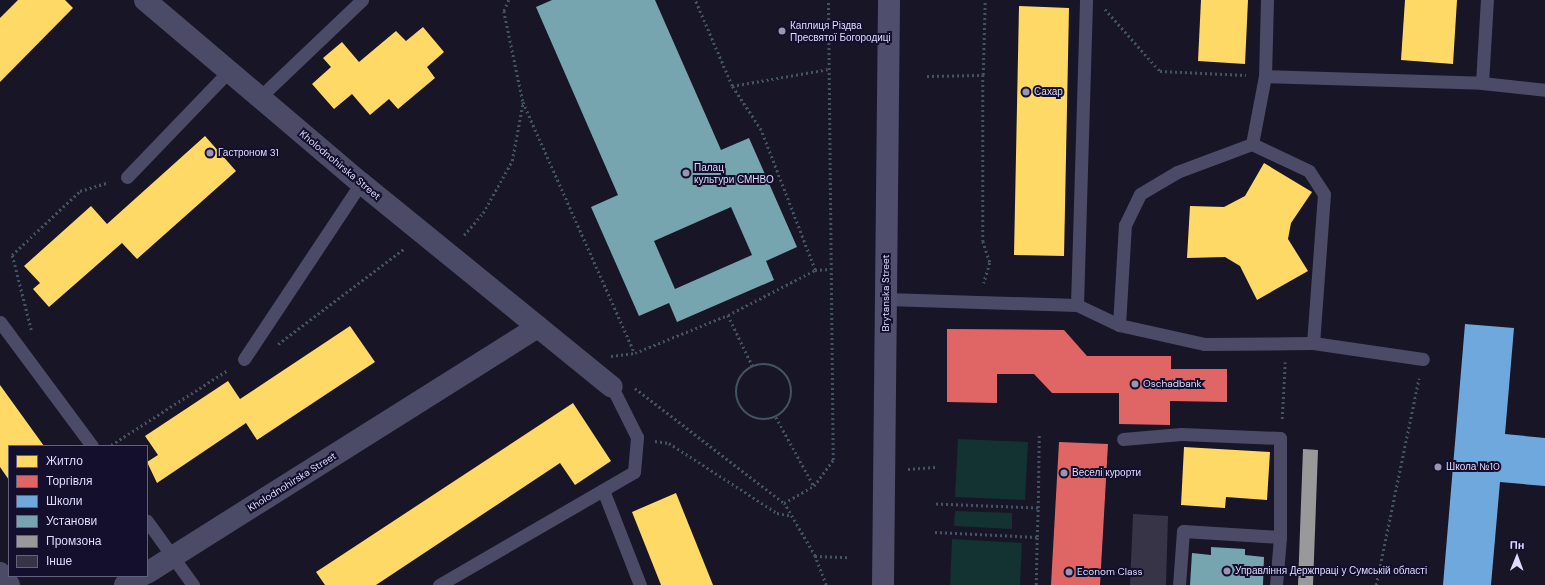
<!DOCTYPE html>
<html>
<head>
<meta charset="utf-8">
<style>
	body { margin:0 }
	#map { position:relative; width:1545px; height:585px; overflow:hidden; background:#181526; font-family:"DM Sans",sans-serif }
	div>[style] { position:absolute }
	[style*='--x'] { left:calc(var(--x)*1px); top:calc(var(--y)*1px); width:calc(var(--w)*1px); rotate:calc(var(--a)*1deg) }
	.green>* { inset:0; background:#133232 }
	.homes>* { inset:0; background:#ffd966 }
	.shops>* { inset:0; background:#e06666 }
	.schools>* { inset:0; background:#6fa8dc }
	.public>* { inset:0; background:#76a5af }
	.industry>* { inset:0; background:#999 }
	.building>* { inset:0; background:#373447 }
	.path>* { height:2.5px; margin-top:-1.25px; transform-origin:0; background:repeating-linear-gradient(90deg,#445363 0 2px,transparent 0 5px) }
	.path>.ring { margin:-1.25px; padding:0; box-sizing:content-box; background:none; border:2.5px solid #445363; border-radius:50% }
	.service>* { height:13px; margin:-6.5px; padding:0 6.5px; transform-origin:6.5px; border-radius:6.5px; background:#4b4b67 }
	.minor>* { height:22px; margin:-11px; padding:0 11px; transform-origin:11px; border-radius:11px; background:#4b4b67 }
	.secondary>* { height:22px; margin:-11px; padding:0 11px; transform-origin:11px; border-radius:11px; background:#4f4e6c }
	.dots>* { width:11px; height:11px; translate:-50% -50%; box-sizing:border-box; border:2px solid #130f2c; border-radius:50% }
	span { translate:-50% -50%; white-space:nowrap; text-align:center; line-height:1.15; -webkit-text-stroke:4px #130f2c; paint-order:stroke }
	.poi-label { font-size:10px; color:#dedbff }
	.left { translate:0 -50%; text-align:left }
	.street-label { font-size:10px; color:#dedbff }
	.legend { position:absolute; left:8px; top:445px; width:140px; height:132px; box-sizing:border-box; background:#130f2c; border:1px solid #646180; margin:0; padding:5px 7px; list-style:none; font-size:12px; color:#dedbff }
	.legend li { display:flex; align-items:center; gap:8px; height:20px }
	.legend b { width:20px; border:1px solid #646180 }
	.north { position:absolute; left:1497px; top:537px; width:40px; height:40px; -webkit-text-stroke:3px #130f2c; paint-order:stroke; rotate:1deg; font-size:11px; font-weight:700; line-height:16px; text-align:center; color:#dedbff }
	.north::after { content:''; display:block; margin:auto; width:14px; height:18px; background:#dedbff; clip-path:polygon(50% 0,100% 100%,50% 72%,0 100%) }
</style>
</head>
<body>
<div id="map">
	<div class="green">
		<div style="clip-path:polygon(958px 439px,1028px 442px,1025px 500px,955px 497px)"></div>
		<div style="clip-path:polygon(955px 511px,1012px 513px,1012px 529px,954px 526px)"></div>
		<div style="clip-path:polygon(952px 539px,1022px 543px,1020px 585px,950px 585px)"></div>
	</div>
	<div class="homes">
		<div style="clip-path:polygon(18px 0,65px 0,73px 8px,0 82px,0 18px)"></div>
		<div style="clip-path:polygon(1201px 0,1248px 0,1245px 64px,1198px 61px)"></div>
		<div style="clip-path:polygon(1405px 0,1457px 0,1453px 64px,1401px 60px)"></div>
		<div style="clip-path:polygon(1019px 6px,1069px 8px,1064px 256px,1014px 255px)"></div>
		<div style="clip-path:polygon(423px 27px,444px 52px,427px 67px,435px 78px,398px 109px,389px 99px,370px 115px,352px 94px,334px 109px,312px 84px,331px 67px,323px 58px,342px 42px,359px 62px,396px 31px,406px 41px)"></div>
		<div style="clip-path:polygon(205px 136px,236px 171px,137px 259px,122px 243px,49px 307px,33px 289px,40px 283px,24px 266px,91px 206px,107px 224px)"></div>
		<div style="clip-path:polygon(1264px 163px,1312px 192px,1291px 223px,1288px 239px,1308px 271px,1257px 300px,1240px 266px,1225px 257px,1187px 258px,1190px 206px,1224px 207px,1245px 196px)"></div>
		<div style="clip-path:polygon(350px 326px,375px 362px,257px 440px,246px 423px,157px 483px,147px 462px,158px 455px,145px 436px,228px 381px,240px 399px)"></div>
		<div style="clip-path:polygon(0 385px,44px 446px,9px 446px,9px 480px,0 467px)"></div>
		<div style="clip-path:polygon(573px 403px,611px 461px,575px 485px,560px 463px,376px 585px,325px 585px,316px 572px)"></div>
		<div style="clip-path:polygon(1184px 447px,1270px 452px,1267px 500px,1226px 497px,1225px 508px,1181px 505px)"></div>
		<div style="clip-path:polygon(676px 493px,713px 585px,661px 585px,632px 512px)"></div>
	</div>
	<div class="shops">
		<div style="clip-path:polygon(947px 329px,1064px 330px,1087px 356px,1171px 356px,1171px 369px,1227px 369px,1227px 402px,1170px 401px,1170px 425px,1119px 424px,1119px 393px,1052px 393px,1034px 374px,997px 374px,997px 403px,947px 402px)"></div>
		<div style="clip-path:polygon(1059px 442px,1108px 444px,1100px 585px,1051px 585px)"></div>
	</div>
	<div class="schools">
		<div style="clip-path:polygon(1465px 324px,1514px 328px,1505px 434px,1545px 438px,1545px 486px,1500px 482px,1491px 585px,1443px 585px)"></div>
	</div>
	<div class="public">
		<div style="clip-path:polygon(evenodd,552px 0,655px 0,721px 150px,749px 138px,797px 247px,766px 261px,774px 280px,677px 322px,669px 303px,639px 316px,591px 207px,618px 195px,536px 7px,552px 0,731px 207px,752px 255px,675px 289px,654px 241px,731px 207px)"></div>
		<div style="clip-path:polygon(1211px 547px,1245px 549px,1245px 555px,1264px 557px,1263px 585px,1190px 585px,1192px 553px,1211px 555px)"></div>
	</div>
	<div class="industry">
		<div style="clip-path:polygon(1303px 449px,1318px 450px,1313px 585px,1298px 585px)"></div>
	</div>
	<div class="building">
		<div style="clip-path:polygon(1133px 514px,1168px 516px,1166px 585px,1130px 585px)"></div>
	</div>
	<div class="path">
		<div style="--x:509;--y:0;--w:12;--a:114"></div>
		<div style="--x:504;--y:11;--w:93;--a:78.2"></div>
		<div style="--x:523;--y:102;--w:275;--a:66"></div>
		<div style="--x:1105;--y:9;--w:83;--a:48.4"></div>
		<div style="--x:1160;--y:71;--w:86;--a:2.7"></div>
		<div style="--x:983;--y:75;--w:166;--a:90"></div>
		<div style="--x:983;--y:241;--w:23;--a:72"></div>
		<div style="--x:990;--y:263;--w:21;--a:107"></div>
		<div style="--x:927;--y:76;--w:56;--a:-1"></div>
		<div style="--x:983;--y:75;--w:75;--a:-88.5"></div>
		<div style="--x:732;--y:86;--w:97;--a:-10"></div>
		<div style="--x:464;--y:235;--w:29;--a:-49"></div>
		<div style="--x:483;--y:213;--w:60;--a:-60.9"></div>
		<div style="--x:512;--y:161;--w:60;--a:-79.4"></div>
		<div style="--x:815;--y:270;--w:15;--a:-4"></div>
		<div style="--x:728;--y:315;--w:58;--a:64.3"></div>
		<div style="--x:31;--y:330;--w:77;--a:-104.2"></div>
		<div style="--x:12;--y:255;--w:93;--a:-43.3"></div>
		<div style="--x:80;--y:191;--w:30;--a:-17"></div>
		<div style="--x:278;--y:344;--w:159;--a:-37.1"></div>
		<div style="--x:611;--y:356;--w:24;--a:-7"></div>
		<div style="--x:635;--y:353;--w:100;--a:-22.2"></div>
		<div style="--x:728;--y:315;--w:98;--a:-27.3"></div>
		<div style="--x:815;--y:270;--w:150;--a:-111.1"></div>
		<div style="--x:761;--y:130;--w:53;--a:-123.4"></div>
		<div style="--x:732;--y:86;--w:94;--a:-113.3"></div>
		<div class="ring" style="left:736px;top:364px;width:53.5px;height:53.5px"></div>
		<div style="--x:635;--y:388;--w:188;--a:37.7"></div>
		<div style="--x:776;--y:417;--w:79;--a:61.2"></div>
		<div style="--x:1282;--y:419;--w:57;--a:-87"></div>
		<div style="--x:655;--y:441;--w:14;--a:8"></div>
		<div style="--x:669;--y:443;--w:129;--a:32.9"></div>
		<div style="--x:777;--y:513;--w:15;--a:11"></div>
		<div style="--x:111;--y:445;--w:139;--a:-32.7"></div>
		<div style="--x:908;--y:469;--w:27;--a:-4"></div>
		<div style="--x:1038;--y:508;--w:73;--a:-89.2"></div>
		<div style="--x:935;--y:532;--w:102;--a:2.8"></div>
		<div style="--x:1037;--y:537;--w:29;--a:-88"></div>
		<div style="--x:1038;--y:508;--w:103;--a:-177.8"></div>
		<div style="--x:815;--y:556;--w:33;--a:2"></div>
		<div style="--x:826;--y:585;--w:31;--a:-111"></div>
		<div style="--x:815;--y:556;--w:61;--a:-120.3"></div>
		<div style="--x:784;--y:503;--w:34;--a:-30"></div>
		<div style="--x:814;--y:486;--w:32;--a:-54"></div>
		<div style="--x:833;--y:460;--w:460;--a:-90.6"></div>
		<div style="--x:1036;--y:585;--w:48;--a:-88.8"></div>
		<div style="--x:1376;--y:585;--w:211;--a:-78.3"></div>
	</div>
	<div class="service">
		<div style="--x:1267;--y:0;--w:76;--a:91.5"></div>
		<div style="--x:1265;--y:76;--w:217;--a:1.8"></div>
		<div style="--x:1482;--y:83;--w:83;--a:-86.6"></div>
		<div style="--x:1482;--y:83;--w:63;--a:6.3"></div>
		<div style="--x:260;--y:97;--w:141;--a:-43.6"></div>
		<div style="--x:1252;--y:144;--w:63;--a:25.3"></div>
		<div style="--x:1309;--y:171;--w:27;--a:57"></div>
		<div style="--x:1324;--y:194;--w:149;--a:94.2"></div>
		<div style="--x:127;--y:177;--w:147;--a:-46.1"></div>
		<div style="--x:886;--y:299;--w:191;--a:1.8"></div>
		<div style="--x:1077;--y:305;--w:47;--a:25.5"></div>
		<div style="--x:1119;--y:325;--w:88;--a:12.5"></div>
		<div style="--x:1205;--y:344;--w:108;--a:-0.5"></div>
		<div style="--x:1313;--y:343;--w:111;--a:8.3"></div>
		<div style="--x:1077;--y:305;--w:305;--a:-88.3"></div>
		<div style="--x:0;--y:322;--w:154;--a:53.4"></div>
		<div style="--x:1119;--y:325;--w:100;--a:-86.6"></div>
		<div style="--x:1125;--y:225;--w:34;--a:-64"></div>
		<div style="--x:1140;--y:194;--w:43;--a:-30.7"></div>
		<div style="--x:1177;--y:172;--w:80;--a:-20.5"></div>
		<div style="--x:1252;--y:144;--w:69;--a:-79.2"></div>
		<div style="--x:244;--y:359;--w:211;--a:-56.4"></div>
		<div style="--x:1123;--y:439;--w:58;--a:-4.9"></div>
		<div style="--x:1181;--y:434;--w:99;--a:2.3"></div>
		<div style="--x:1280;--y:438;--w:99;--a:90"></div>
		<div style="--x:1280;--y:537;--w:97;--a:-176.5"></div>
		<div style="--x:1183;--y:531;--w:54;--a:94.2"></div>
		<div style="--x:603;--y:490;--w:102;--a:68.7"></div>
		<div style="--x:147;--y:521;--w:79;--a:54.3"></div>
		<div style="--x:439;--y:585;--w:225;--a:-30.1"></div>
		<div style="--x:634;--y:472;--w:35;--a:-85"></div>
		<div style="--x:637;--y:437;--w:56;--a:-116.6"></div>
		<div style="--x:1276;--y:585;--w:48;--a:-85.2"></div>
	</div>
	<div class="minor">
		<div style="--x:145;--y:0;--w:283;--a:40.3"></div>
		<div style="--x:361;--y:183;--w:323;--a:39.1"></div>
		<div style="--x:0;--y:573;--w:15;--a:53"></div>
		<div style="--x:147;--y:573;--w:462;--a:-32.2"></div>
		<div style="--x:125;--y:585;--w:18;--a:-29"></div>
	</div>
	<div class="secondary">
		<div style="--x:883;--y:585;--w:585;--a:-89.41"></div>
	</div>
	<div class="dots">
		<div style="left:782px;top:31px;background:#9996b3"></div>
		<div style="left:1026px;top:92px;background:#9996b3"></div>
		<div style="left:210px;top:153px;background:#9996b3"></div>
		<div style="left:686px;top:173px;background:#9996b3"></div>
		<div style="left:1135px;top:384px;background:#9996b3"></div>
		<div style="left:1438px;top:467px;background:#9996b3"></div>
		<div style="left:1064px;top:473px;background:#9996b3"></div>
		<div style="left:1227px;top:571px;background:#9996b3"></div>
		<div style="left:1069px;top:572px;background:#9996b3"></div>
	</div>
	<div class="poi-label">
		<span class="left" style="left:790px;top:31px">Каплиця Різдва<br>Пресвятої Богородиці</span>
		<span class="left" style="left:1034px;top:92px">Сахар</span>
		<span class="left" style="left:218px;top:153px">Гастроном 31</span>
		<span class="left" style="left:694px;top:173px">Палац<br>культури СМНВО</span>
		<span class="left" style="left:1143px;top:384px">Oschadbank</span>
		<span class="left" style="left:1446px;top:467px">Школа №10</span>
		<span class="left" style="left:1072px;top:473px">Веселі курорти</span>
		<span class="left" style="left:1235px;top:571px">Управління Держпраці у Сумській області</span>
		<span class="left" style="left:1077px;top:572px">Econom Class</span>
	</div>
	<div class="street-label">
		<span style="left:340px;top:165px;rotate:40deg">Kholodnohirska Street</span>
		<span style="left:886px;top:293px;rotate:-90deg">Brytanska Street</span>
		<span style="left:292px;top:482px;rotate:-32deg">Kholodnohirska Street</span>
	</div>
	<ul class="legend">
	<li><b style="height:11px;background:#ffd966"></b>Житло</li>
	<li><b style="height:11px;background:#e06666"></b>Торгівля</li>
	<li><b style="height:11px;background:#6fa8dc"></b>Школи</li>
	<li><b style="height:11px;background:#76a5af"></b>Установи</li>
	<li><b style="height:11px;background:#999"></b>Промзона</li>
	<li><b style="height:11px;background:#373447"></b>Інше</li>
	</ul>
	<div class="north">Пн</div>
</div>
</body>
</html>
